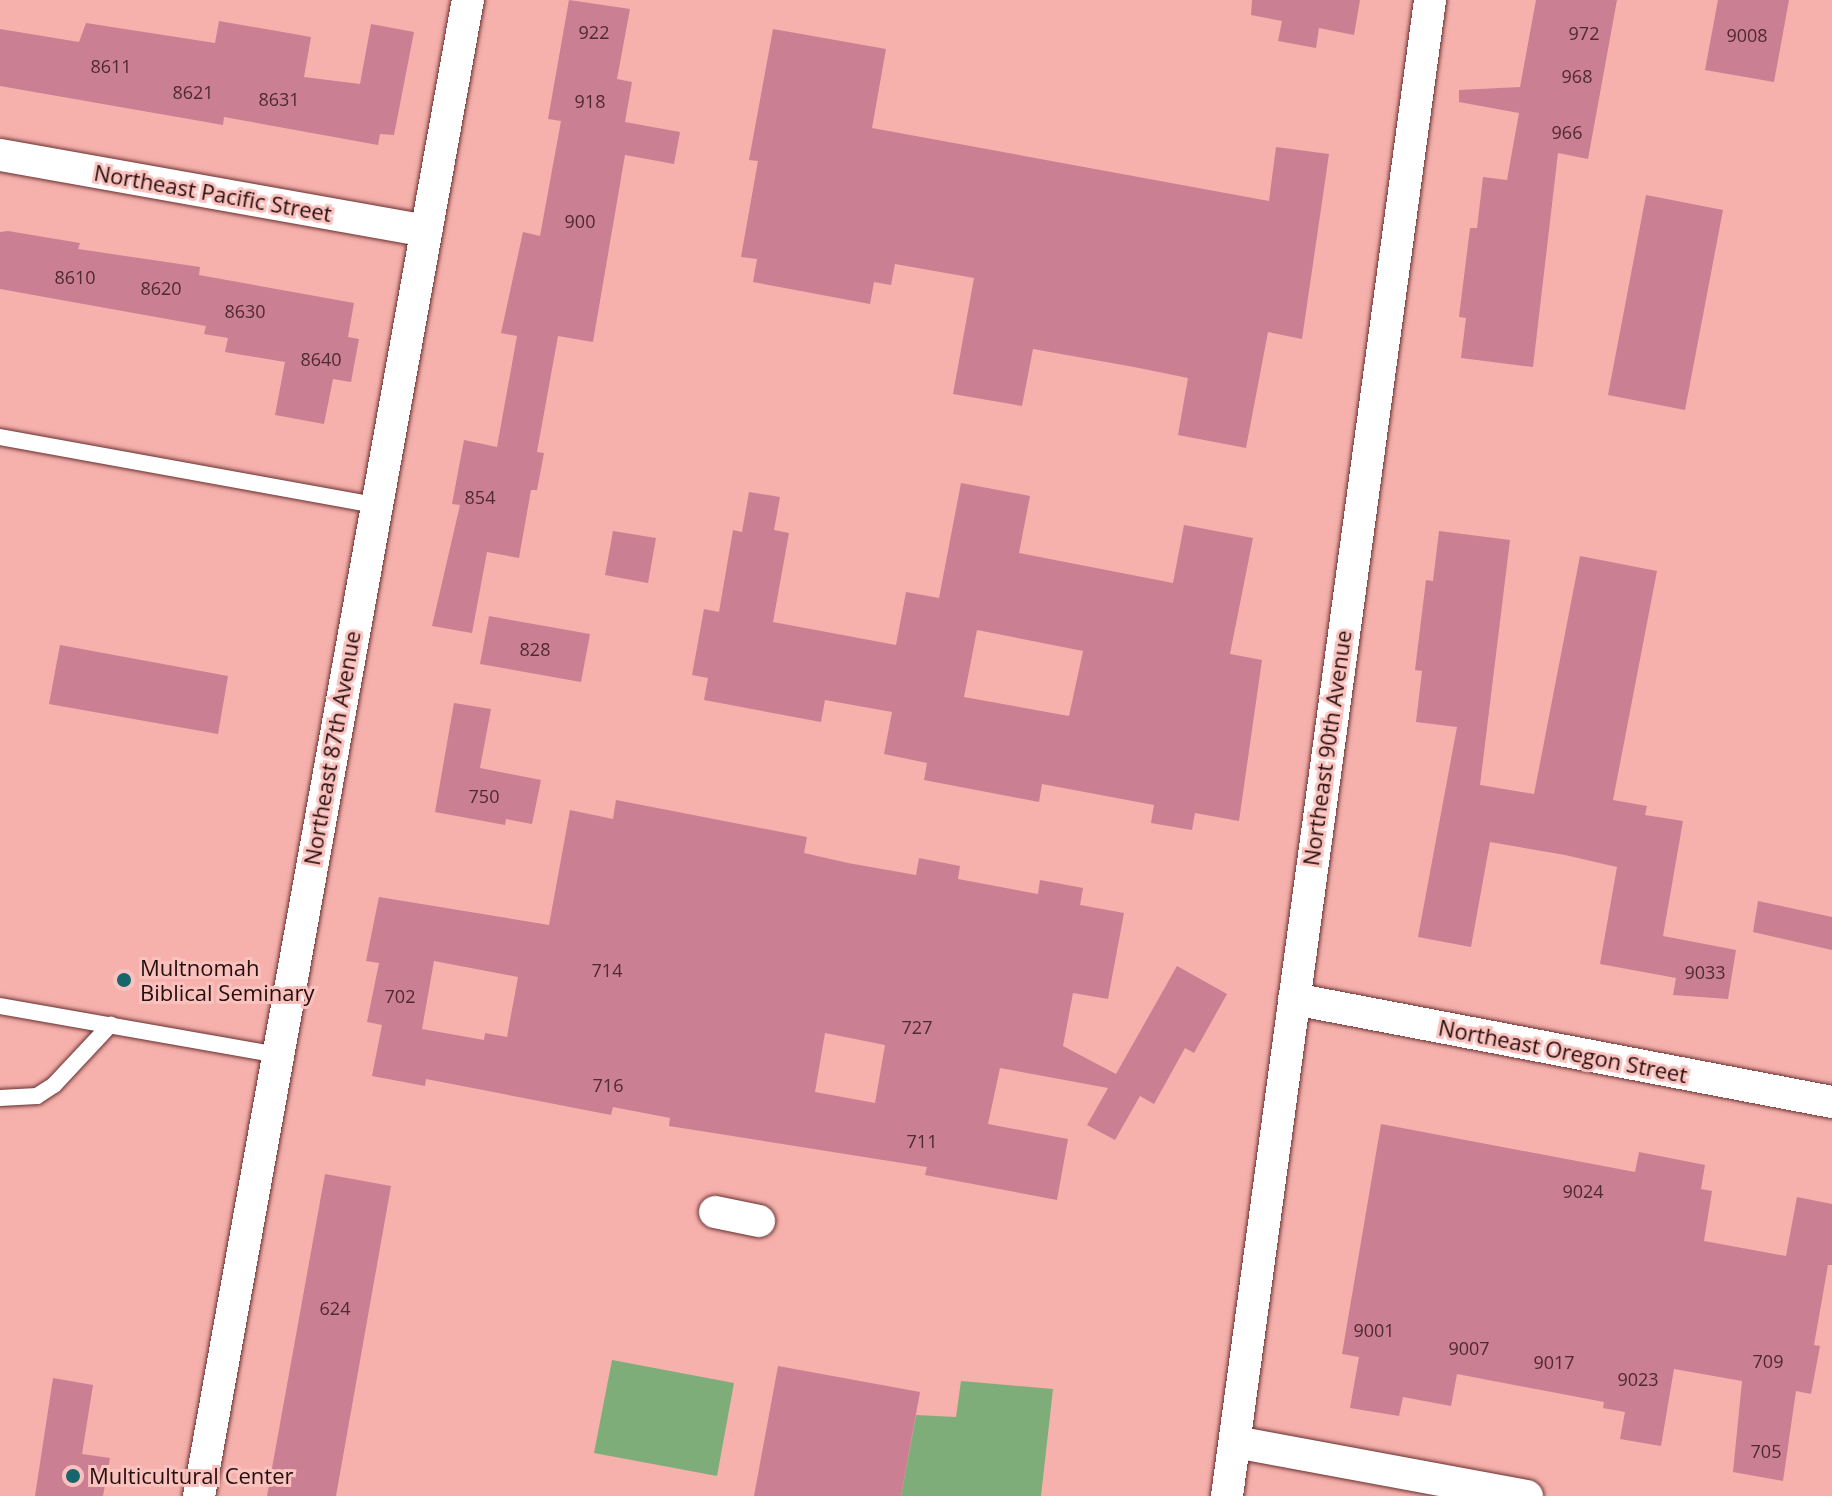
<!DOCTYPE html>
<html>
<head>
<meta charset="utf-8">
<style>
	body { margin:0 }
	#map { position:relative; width:1832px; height:1496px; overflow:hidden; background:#f6b1ad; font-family:"Open Sans",sans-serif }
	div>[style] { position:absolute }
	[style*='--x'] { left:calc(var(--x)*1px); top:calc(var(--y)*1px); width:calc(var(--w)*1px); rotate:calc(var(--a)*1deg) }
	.green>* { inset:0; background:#7ead7a }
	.building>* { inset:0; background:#cb7f93 }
	.roads { filter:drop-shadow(0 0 2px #69302f) drop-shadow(0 0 2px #69302f) }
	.service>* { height:16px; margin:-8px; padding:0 8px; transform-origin:8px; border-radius:8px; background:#fff }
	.minor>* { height:32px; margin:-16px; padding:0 16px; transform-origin:16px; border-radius:16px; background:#fff }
	.dots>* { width:22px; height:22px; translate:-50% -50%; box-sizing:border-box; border:4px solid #fac2bf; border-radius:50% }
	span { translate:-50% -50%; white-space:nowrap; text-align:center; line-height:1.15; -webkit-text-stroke:6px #fac2bf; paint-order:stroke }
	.number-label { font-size:18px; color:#4f2a2e }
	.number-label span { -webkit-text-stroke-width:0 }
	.street-label { font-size:22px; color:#260e0d }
	.poi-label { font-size:22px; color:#260e0d }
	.left { translate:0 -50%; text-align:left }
</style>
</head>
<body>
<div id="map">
	<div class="green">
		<div style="clip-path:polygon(612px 1360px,734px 1383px,717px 1476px,594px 1453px)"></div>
		<div style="clip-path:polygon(961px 1381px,1053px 1389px,1041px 1496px,901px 1496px,916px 1415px,956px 1417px)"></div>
	</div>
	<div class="building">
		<div style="clip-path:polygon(569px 0,630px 9px,617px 79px,632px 82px,625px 122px,680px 132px,674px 164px,625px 155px,593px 342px,558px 336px,537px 452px,544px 453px,537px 490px,531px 490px,519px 558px,487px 552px,472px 633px,432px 626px,460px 505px,452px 504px,464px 440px,497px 447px,517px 336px,501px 333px,523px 232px,540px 236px,561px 121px,548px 119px)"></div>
		<div style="clip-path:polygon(1252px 0,1360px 0,1354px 35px,1319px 28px,1316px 48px,1278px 41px,1282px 21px,1251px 15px)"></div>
		<div style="clip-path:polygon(1536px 0,1617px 0,1588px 159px,1558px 153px,1533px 367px,1461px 358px,1466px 318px,1459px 317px,1470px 228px,1477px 228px,1483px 177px,1507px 180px,1519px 113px,1459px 102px,1459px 90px,1520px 87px)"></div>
		<div style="clip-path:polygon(1718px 0,1789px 0,1774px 82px,1705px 70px)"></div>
		<div style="clip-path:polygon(219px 21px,311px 37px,304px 77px,360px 84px,371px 24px,414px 32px,394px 135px,380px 134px,378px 145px,224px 117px,223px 125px,0 86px,0 29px,79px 42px,86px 23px,215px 43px)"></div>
		<div style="clip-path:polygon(773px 29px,886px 49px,872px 128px,1269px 201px,1276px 147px,1329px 154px,1302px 339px,1268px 332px,1246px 448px,1178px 435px,1188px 378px,1134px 367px,1033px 349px,1022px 406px,953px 394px,974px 278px,895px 264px,891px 285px,874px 282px,870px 304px,753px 282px,757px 259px,741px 257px,758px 161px,749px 160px)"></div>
		<div style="clip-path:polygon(1646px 195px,1723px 210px,1685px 410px,1608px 395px)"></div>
		<div style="clip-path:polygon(8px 231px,80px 243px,78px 249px,200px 267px,199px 275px,354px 303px,348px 337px,359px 339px,351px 382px,333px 379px,324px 424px,275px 415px,285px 362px,225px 352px,228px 338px,204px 334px,206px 326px,0 289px,0 232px)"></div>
		<div style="clip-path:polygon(evenodd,961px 483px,1030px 496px,1019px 553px,1173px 583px,1184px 525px,1253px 538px,1230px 654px,1262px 660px,1239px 821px,1195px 813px,1192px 830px,1151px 823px,1154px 805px,1042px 784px,1039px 802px,924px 780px,927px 763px,884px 754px,892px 712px,825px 700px,821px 722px,704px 700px,708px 678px,692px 675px,704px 609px,719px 612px,733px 530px,742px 532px,749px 492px,780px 497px,774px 530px,789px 533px,773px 622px,896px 645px,906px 592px,939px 598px,961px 483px,977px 630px,1083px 651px,1069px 716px,964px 697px,977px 630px)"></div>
		<div style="clip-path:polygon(613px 531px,656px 538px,648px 583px,605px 575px)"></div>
		<div style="clip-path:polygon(1439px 531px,1510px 540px,1480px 785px,1534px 794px,1580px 556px,1657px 571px,1613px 800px,1647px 806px,1645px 815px,1683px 821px,1663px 936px,1736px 950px,1728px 999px,1673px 995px,1676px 978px,1600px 964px,1617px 867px,1565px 855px,1490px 842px,1471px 947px,1418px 937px,1457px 727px,1416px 722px,1422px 671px,1415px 670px,1426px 580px,1433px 581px)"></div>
		<div style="clip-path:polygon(489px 616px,590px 634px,581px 682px,480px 664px)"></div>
		<div style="clip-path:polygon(60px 645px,228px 676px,218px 734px,49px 704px)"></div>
		<div style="clip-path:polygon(454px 703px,491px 709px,480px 768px,541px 780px,532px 824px,506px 819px,505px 825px,435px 812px)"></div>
		<div style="clip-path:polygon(evenodd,616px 800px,807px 837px,804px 853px,848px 863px,916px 875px,919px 858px,960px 866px,958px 879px,1038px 894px,1040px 880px,1083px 888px,1080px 905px,1124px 913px,1108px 999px,1073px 993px,1063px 1046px,1116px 1074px,1177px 966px,1227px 994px,1194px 1053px,1185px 1048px,1154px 1104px,1140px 1096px,1115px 1140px,1087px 1125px,1108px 1088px,1000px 1068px,988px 1124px,1068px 1139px,1057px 1200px,925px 1175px,927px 1167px,669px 1126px,670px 1118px,613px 1107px,611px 1115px,426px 1079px,425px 1086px,372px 1076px,382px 1025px,367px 1022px,379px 963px,366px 961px,379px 897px,549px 925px,570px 810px,613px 819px,616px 800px,434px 961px,518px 977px,507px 1037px,485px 1033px,484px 1040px,422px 1029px,434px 961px,616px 800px,825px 1033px,885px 1045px,875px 1103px,815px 1092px,825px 1033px)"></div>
		<div style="clip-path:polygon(1758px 901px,1832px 917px,1832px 950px,1753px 932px)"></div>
		<div style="clip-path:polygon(1381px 1124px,1635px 1172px,1639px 1152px,1705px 1165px,1701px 1189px,1712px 1191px,1704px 1241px,1786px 1256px,1797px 1197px,1832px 1204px,1832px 1265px,1828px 1265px,1814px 1345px,1820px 1346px,1811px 1394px,1796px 1391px,1783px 1481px,1733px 1472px,1742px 1381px,1674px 1369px,1661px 1446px,1620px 1439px,1625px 1412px,1603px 1408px,1604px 1402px,1457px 1374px,1451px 1406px,1403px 1397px,1399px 1416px,1350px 1408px,1359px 1357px,1342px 1354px)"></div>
		<div style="clip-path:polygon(325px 1174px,391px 1186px,336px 1496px,267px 1496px)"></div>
		<div style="clip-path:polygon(778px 1366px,920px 1392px,901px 1496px,754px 1496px)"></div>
		<div style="clip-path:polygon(53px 1378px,93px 1385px,82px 1454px,110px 1458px,103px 1496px,35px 1496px)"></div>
	</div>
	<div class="roads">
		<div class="service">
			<div style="--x:0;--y:437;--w:382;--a:10.3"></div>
			<div style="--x:0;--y:1006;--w:281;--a:10"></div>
			<div style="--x:0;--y:1098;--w:37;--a:-3"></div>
			<div style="--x:37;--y:1096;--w:20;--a:-33"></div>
			<div style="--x:54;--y:1085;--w:83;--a:-46.9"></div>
		</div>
		<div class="minor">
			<div style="--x:0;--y:155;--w:433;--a:10.1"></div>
			<div style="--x:1294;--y:999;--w:548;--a:10.84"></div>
			<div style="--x:715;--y:1212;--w:45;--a:11.6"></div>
			<div style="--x:1235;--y:1442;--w:297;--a:10.5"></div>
			<div style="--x:199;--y:1496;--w:1520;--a:-79.81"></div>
			<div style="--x:1227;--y:1496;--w:1510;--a:-82.27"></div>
		</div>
	</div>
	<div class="dots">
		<div style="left:124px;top:980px;background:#18666c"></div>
		<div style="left:73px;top:1476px;background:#18666c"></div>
	</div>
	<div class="number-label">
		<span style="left:594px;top:32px">922</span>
		<span style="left:1584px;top:33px">972</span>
		<span style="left:1747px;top:35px">9008</span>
		<span style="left:111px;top:66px">8611</span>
		<span style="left:1577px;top:76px">968</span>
		<span style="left:193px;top:92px">8621</span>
		<span style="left:279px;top:99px">8631</span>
		<span style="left:590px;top:101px">918</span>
		<span style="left:1567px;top:132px">966</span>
		<span style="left:580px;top:221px">900</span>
		<span style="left:75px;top:277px">8610</span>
		<span style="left:161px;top:288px">8620</span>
		<span style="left:245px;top:311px">8630</span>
		<span style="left:321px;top:359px">8640</span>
		<span style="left:480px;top:497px">854</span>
		<span style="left:535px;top:649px">828</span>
		<span style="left:484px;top:796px">750</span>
		<span style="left:607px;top:970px">714</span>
		<span style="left:1705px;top:972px">9033</span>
		<span style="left:400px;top:996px">702</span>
		<span style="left:917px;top:1027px">727</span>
		<span style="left:608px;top:1085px">716</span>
		<span style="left:922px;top:1141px">711</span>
		<span style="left:1583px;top:1191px">9024</span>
		<span style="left:335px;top:1308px">624</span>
		<span style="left:1374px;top:1330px">9001</span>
		<span style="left:1469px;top:1348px">9007</span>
		<span style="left:1768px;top:1361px">709</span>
		<span style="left:1554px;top:1362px">9017</span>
		<span style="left:1638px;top:1379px">9023</span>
		<span style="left:1766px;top:1451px">705</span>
	</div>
	<div class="street-label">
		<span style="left:213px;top:193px;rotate:10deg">Northeast Pacific Street</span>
		<span style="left:332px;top:748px;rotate:-80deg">Northeast 87th Avenue</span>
		<span style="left:1327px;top:748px;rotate:-82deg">Northeast 90th Avenue</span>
		<span style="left:1563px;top:1051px;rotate:11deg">Northeast Oregon Street</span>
	</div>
	<div class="poi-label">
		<span class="left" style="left:140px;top:980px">Multnomah<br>Biblical Seminary</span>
		<span class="left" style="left:89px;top:1476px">Multicultural Center</span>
	</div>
</div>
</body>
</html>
